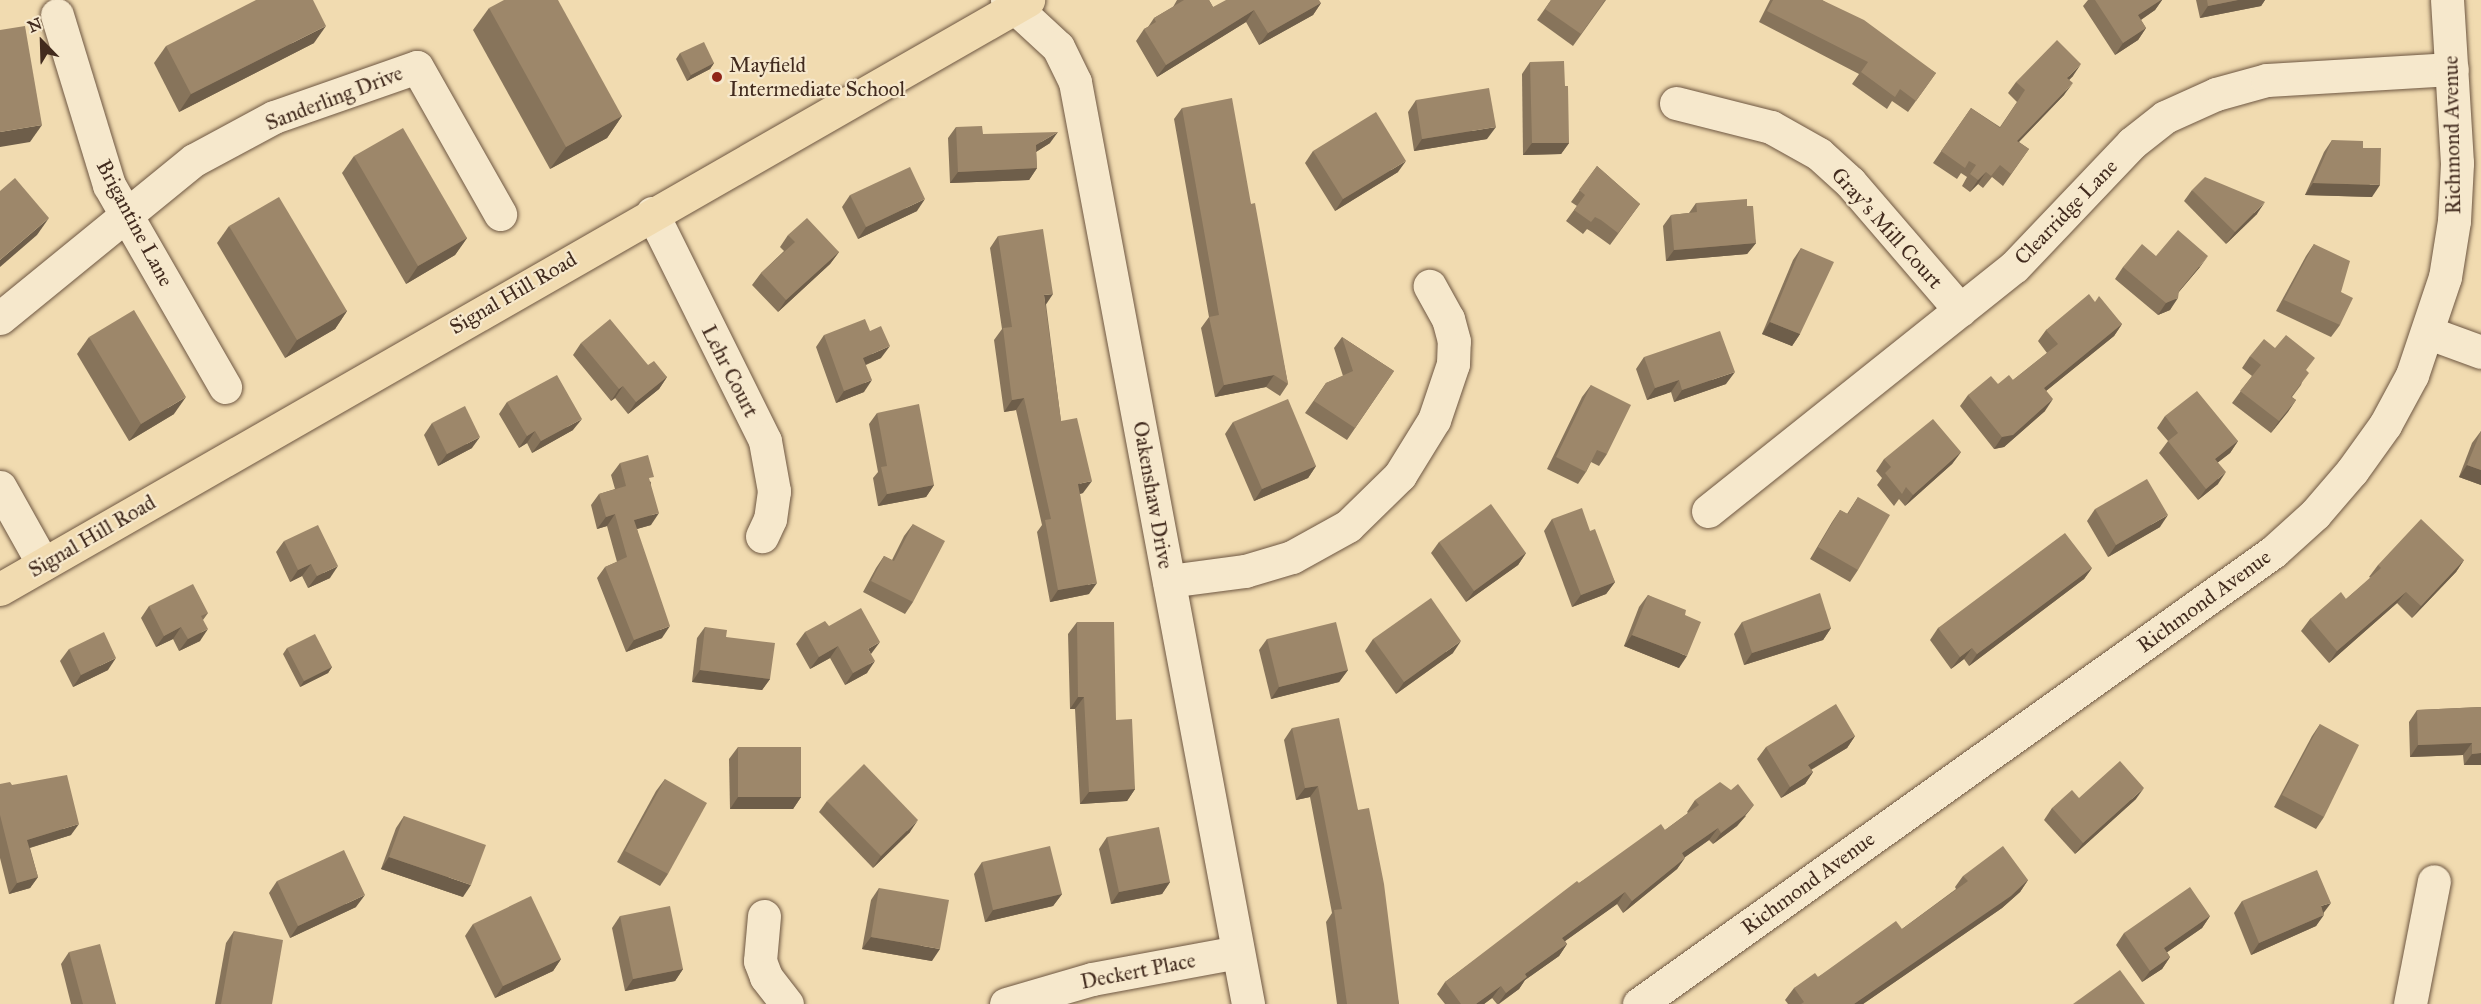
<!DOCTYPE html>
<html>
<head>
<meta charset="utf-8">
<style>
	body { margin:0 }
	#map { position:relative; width:2481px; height:1004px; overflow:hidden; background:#f1dbb0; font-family:"IM FELL Great Primer",serif }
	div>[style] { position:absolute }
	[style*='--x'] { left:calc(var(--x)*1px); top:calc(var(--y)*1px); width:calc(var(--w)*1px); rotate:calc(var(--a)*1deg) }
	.roads { filter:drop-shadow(0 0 2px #6e5742) drop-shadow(0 0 2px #6e5742) }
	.minor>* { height:33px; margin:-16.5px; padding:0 16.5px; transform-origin:16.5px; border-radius:16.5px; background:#f6e8cc }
	.major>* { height:33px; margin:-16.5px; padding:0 16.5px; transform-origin:16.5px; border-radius:16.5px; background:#f1dbb0 }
	.wall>* { inset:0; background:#87745b }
	.shaded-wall>* { inset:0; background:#6e5e4a }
	.building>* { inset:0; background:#9d876a }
	.dots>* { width:16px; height:16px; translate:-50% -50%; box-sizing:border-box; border:3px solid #f6e8cc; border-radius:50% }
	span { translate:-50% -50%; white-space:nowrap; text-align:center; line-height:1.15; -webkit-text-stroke:4.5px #f6e8cc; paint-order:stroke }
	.poi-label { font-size:21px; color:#422b1e }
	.left { translate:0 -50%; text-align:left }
	.street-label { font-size:21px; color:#422b1e }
	.north { position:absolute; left:12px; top:12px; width:60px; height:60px; -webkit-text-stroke:4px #f6e8cc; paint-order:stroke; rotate:337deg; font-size:16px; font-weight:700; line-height:24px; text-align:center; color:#422b1e }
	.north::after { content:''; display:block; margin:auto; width:21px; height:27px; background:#422b1e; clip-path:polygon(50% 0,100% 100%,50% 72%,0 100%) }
</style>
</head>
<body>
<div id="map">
	<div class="roads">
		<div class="minor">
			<div style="--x:1007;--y:0;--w:69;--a:42.7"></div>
			<div style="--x:1058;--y:47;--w:39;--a:64"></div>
			<div style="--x:1075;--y:82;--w:938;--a:79.37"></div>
			<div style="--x:57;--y:15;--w:178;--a:73"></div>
			<div style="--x:109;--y:185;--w:233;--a:60.1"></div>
			<div style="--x:1676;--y:103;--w:98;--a:14.2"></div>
			<div style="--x:1771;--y:127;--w:55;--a:29.4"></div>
			<div style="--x:1819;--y:154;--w:42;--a:42.1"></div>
			<div style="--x:1850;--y:182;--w:169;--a:49.3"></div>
			<div style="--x:652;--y:213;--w:254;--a:63.6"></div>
			<div style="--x:765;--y:441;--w:51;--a:79.8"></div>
			<div style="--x:774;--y:491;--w:28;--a:98"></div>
			<div style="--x:770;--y:519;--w:19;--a:115"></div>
			<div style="--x:0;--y:318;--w:250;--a:-39.2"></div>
			<div style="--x:194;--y:160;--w:91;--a:-28.3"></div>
			<div style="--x:274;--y:117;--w:151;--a:-19.3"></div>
			<div style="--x:417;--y:67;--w:169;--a:60.5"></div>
			<div style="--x:2429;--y:333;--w:55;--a:20.1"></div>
			<div style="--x:0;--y:487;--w:88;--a:60.8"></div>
			<div style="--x:1708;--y:511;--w:391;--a:-38.6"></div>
			<div style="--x:2014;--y:267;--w:171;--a:-46.4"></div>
			<div style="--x:2132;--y:143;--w:42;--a:-38.2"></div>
			<div style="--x:2165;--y:117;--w:56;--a:-24.3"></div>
			<div style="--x:2216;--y:94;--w:53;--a:-15.4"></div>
			<div style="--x:2267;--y:80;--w:185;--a:-3.4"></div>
			<div style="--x:1169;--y:581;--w:77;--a:-7.5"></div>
			<div style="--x:1245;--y:571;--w:49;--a:-16.6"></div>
			<div style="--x:1292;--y:557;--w:64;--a:-29"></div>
			<div style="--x:1348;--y:526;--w:73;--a:-44.4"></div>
			<div style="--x:1400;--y:475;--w:65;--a:-58.3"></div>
			<div style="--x:1434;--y:420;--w:59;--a:-71.3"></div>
			<div style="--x:1453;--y:364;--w:23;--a:-88"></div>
			<div style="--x:1454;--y:341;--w:23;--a:-105"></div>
			<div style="--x:1448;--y:319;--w:38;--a:-119"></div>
			<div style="--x:764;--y:916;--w:45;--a:95.1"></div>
			<div style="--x:760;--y:961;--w:17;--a:69"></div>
			<div style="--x:766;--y:977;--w:34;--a:52"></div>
			<div style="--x:1006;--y:1004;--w:90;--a:-16.2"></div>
			<div style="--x:1092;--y:979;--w:147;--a:-10.5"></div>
			<div style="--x:1639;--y:1004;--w:779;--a:-35.49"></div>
			<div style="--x:2273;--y:552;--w:57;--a:-42.1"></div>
			<div style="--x:2315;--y:514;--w:57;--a:-49.3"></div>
			<div style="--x:2352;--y:471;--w:57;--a:-54.3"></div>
			<div style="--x:2385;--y:425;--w:57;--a:-61.6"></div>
			<div style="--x:2412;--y:375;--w:103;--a:-71.4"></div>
			<div style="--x:2445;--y:277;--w:57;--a:-80.9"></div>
			<div style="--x:2454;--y:221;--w:58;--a:-87"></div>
			<div style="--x:2457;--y:163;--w:163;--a:-93.5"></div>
			<div style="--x:2410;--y:1004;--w:125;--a:-79"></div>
		</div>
		<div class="major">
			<div style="--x:0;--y:589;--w:1185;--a:-29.81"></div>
		</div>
	</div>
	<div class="wall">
		<div style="clip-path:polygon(1177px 0,1209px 0,1213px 7px,1321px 3px,1313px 15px,1259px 45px,1246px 22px,1157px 77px,1136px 41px,1144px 29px,1148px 27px,1154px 18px,1173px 7px)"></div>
		<div style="clip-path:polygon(1551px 0,1606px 0,1573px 46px,1537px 20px)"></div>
		<div style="clip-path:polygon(1770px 0,1822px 0,1936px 73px,1908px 112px,1892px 101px,1887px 109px,1852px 84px,1859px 74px,1759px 22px)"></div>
		<div style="clip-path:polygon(2088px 0,2162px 0,2155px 10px,2141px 20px,2146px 28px,2138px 40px,2115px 55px,2083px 6px)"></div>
		<div style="clip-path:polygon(2196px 0,2265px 0,2261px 6px,2200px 18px)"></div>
		<div style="clip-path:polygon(489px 8px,622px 116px,607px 138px,550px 169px,473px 30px)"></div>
		<div style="clip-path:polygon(314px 43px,179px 112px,154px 63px,166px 46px)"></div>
		<div style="clip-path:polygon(680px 53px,714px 63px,710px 69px,687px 81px,676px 59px)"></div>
		<div style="clip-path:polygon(1530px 62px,1569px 143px,1561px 154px,1523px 155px,1522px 74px)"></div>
		<div style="clip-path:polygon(2073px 76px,2069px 80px,2064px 95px,2019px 142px,2029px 149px,2003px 186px,1992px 177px,1983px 188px,1978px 184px,1970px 192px,1962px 186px,1967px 177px,1961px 173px,1957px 179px,1933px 163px,1971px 108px,2000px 127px,2017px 102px,2008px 93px,2016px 82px)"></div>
		<div style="clip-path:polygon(1416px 100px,1487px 139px,1414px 151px,1408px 112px)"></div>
		<div style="clip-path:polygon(1182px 108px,1251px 204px,1288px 384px,1280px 396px,1266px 387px,1215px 397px,1201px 328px,1209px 317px,1174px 119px)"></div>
		<div style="clip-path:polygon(956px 127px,983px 134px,1050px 143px,1036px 152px,1037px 168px,1029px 180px,950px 183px,948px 138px)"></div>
		<div style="clip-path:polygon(2332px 140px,2363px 148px,2372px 197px,2305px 195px,2324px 152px)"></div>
		<div style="clip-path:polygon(1313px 151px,1398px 172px,1335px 211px,1305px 163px)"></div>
		<div style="clip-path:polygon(354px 156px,467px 238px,455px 255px,406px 284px,342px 173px)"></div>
		<div style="clip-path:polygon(1597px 166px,1640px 204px,1610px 245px,1592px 232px,1587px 229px,1583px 234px,1566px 221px,1577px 206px,1571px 202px)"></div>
		<div style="clip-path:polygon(2192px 190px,2257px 214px,2226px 244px,2184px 201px)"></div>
		<div style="clip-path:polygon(850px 195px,917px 211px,858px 239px,842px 207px)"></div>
		<div style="clip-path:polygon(1696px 203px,1747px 206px,1756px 243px,1747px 254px,1666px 261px,1663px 226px,1671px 215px,1689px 213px)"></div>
		<div style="clip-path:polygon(229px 226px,347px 311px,335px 329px,285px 358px,217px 243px)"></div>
		<div style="clip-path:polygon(788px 235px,839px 252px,830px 264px,778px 312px,752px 285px,761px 273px,784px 251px,780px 247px)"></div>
		<div style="clip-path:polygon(998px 236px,1046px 304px,1061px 421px,1083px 493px,1080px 494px,1089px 594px,1050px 602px,1037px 532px,1042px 525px,1016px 410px,1004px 412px,994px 340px,1002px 329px,990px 248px)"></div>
		<div style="clip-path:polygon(2314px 244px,2341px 292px,2340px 325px,2331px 337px,2276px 311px,2306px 256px)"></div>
		<div style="clip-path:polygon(1801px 248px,1800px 334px,1792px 346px,1762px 334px,1793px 260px)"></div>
		<div style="clip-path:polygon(2156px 256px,2200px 267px,2178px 293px,2170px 310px,2158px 315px,2115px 279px,2123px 267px)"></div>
		<div style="clip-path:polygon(2095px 302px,2122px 324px,2114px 336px,2046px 391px,2045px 411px,2004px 447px,1994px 449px,1960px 406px,1968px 395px,1998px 384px,2013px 380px,2047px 353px,2038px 341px,2046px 330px)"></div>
		<div style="clip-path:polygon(824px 335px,881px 358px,866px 365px,864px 392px,836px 403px,816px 347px)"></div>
		<div style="clip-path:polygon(89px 337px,174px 414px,129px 441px,77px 354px)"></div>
		<div style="clip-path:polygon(1342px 337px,1394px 371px,1347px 440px,1305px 413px,1326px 383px,1343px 376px,1334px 348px)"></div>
		<div style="clip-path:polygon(581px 343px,648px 365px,667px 377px,659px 389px,628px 414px,615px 398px,611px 401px,573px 355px)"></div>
		<div style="clip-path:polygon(2250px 356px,2306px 371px,2301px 385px,2292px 397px,2296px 400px,2271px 433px,2232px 403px,2252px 376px,2242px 368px)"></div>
		<div style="clip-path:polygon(1644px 357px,1726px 384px,1674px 402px,1671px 392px,1647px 400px,1636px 369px)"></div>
		<div style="clip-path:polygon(1591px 385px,1607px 454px,1599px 466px,1591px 462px,1586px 472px,1578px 484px,1547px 469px,1582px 397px)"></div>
		<div style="clip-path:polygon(507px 402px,573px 430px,532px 453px,527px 443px,519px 448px,499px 414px)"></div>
		<div style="clip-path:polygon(877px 413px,934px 485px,926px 497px,878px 506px,873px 478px,878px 472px,869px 424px)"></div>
		<div style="clip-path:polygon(2165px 416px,2238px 441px,2230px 453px,2218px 462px,2218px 484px,2198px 500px,2159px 453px,2168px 441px,2157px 428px)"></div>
		<div style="clip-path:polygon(1233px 422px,1316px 466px,1308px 478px,1254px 501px,1225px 434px)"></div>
		<div style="clip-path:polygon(432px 423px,472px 448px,438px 466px,424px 435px)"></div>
		<div style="clip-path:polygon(2481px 431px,2481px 485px,2459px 477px,2472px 443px)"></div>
		<div style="clip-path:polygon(1961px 452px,1952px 464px,1905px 506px,1899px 499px,1894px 506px,1877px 485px,1882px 478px,1876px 471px,1884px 459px)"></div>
		<div style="clip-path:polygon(620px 463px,651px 482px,651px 525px,637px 529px,662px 638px,626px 652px,597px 578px,605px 567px,617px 562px,607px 526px,597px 529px,591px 505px,599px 494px,615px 489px,611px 475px)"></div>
		<div style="clip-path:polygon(1858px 497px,1858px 570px,1850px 582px,1810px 559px,1832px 522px,1840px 510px,1847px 514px)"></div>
		<div style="clip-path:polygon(2095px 509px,2160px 527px,2108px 557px,2087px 521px)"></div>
		<div style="clip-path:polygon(1552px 519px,1590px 531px,1615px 582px,1606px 594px,1572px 607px,1544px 531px)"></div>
		<div style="clip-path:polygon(913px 524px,913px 602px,905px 614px,863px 592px,876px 568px,884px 556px,892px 560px,904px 536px)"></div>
		<div style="clip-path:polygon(284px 541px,330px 578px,308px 588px,302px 576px,290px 582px,276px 552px)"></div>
		<div style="clip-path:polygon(1439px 542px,1526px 553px,1518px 565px,1466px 602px,1431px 553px)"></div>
		<div style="clip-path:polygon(2464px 560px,2456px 572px,2412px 618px,2397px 603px,2329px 663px,2301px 631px,2310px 619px,2346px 599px,2371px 578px,2369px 577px,2378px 565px)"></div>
		<div style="clip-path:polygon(2092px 568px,2084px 579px,1969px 666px,1964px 659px,1951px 669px,1930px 640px,1938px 628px)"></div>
		<div style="clip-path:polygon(1648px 595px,1685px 615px,1679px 668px,1624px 646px,1639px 607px)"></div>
		<div style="clip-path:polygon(149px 606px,208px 613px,203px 620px,200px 641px,179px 651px,173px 639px,156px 647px,141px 618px)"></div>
		<div style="clip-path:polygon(1077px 622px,1116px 720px,1135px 789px,1127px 801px,1080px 804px,1075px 709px,1070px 709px,1068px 634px)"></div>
		<div style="clip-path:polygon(1742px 622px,1831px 628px,1823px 640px,1744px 665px,1734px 634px)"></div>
		<div style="clip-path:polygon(829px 626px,871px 654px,867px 673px,845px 685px,830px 658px,810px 669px,796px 644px,805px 632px)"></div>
		<div style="clip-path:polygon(705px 627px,726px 637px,770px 679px,762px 690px,692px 682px,697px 638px)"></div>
		<div style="clip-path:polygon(1267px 639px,1348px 670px,1339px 682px,1271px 699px,1259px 650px)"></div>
		<div style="clip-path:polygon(1373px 639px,1453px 653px,1396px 694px,1365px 651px)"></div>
		<div style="clip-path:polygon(287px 648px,332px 667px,328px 673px,300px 687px,283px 654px)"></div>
		<div style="clip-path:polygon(69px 649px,108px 670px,73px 687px,60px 661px)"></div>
		<div style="clip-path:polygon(2481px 707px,2481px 765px,2464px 765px,2463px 755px,2410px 757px,2409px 722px,2417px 710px)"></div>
		<div style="clip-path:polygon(2320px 724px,2324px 817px,2316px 829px,2274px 807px,2312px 736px)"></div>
		<div style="clip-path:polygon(1292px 728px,1358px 810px,1399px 1004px,1337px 1004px,1326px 922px,1332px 913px,1310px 797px,1296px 800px,1284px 740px)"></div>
		<div style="clip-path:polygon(1855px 736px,1847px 748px,1811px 770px,1813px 772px,1805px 784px,1781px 798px,1757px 759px,1766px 747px)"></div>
		<div style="clip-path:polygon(738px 747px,801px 797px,793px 809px,730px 809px,729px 759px)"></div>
		<div style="clip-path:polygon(665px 779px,668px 874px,660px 886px,617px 862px,656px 791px)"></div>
		<div style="clip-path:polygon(0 784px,12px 785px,71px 835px,30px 848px,38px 877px,30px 888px,9px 894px,0 858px)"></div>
		<div style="clip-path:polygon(2136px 799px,2075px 854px,2044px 820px,2052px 808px)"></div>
		<div style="clip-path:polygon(1695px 800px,1746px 816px,1737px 826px,1713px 844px,1709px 840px,1685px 857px,1677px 869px,1623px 913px,1617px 904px,1565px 941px,1567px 944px,1559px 956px,1525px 980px,1519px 989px,1499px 1004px,1497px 1004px,1492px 998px,1484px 1004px,1445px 1004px,1437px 994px,1445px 982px,1579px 883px,1665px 830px,1688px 813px,1687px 812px)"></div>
		<div style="clip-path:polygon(827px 801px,910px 832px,873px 868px,819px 812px)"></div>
		<div style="clip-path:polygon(404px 816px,463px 897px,381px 869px,396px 828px)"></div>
		<div style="clip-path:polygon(1107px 837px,1170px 882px,1162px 894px,1111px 904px,1099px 849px)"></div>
		<div style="clip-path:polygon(982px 862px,1062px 894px,1053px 906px,985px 922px,974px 874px)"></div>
		<div style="clip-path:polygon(1963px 876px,2028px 880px,2020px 892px,2002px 908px,1863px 1004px,1788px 1004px,1785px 1000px,1794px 988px,1818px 977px,1902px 929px,1956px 889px,1955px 887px)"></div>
		<div style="clip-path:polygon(277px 881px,356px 907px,290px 938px,269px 893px)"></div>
		<div style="clip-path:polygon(879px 888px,932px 961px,862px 949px,871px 900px)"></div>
		<div style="clip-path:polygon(2242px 901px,2324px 913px,2316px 926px,2251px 955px,2234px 913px)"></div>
		<div style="clip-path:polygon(620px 916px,683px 969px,675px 981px,625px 991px,612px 928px)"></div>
		<div style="clip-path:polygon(2210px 916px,2202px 928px,2167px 952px,2170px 957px,2162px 969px,2142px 982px,2116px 945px,2124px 933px)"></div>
		<div style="clip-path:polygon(473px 924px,561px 959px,553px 971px,495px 998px,465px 936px)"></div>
		<div style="clip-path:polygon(234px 931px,272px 1004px,215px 1004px,226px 943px)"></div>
		<div style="clip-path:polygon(69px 952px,116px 1004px,71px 1004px,61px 964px)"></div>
	</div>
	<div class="shaded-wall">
		<div style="clip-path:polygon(2161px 0,2162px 0,2155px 10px,2130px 27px,2138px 15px)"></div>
		<div style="clip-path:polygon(2238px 0,2265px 0,2261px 6px,2200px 18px,2208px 6px)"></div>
		<div style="clip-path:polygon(1321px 3px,1313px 15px,1259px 45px,1268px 33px)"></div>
		<div style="clip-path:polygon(1254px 10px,1246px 22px,1157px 77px,1166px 65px)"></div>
		<div style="clip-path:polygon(326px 26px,314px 43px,179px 112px,191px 94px)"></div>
		<div style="clip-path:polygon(2146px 28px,2138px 40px,2115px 55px,2123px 43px)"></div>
		<div style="clip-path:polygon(714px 63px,710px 69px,687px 81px,691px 75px)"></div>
		<div style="clip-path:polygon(2081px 64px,2073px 76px,2059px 90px,2067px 78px)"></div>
		<div style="clip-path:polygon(2073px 83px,2064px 95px,2009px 152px,2017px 141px)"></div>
		<div style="clip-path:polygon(622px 116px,607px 138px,550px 169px,566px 147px)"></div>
		<div style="clip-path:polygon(42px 125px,30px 142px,0 147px,0 132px)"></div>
		<div style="clip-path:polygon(1496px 127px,1487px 139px,1414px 151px,1422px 139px)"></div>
		<div style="clip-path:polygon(1058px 132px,1050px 143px,1028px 157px,1036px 145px)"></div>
		<div style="clip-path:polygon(1532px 143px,1569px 143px,1561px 154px,1523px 155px)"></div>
		<div style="clip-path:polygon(1406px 161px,1398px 172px,1335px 211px,1343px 199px)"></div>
		<div style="clip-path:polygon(1037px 168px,1029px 180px,950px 183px,958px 172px)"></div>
		<div style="clip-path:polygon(1986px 172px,1978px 184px,1970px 192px,1978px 180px)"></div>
		<div style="clip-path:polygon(2313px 183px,2380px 185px,2372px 197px,2305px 195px)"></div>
		<div style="clip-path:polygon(925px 199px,917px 211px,858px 239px,866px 227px)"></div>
		<div style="clip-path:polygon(2265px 202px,2257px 214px,2226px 244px,2235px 232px)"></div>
		<div style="clip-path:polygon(49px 218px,37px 235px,0 267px,0 260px)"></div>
		<div style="clip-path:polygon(467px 238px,455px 255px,406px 284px,418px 266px)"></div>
		<div style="clip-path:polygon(1756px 243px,1747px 254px,1666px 261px,1674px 250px)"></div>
		<div style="clip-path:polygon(839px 252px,830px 264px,778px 312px,786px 300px)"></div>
		<div style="clip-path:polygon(2208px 256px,2200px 267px,2172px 300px,2178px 298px,2170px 310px,2158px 315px,2166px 303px,2179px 291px)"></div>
		<div style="clip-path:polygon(1053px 294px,1045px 306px,1044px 295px)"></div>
		<div style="clip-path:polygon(347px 311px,335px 329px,285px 358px,297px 340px)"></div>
		<div style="clip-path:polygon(1770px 322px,1800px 334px,1792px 346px,1762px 334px)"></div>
		<div style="clip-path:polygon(2122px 324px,2114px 336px,2036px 399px,2044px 388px)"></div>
		<div style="clip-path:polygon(890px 346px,881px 358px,855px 369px,863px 358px)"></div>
		<div style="clip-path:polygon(1735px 372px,1726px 384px,1674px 402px,1682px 390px)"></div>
		<div style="clip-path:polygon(1274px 375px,1266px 387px,1215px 397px,1224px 385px)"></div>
		<div style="clip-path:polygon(667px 377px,659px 389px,628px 414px,636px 402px)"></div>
		<div style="clip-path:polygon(872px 380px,864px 392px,836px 403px,844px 391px)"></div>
		<div style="clip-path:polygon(1679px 380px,1671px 392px,1647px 400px,1655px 388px)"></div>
		<div style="clip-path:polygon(623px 386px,615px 398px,611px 401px,619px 389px)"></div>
		<div style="clip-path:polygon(186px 397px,174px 414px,129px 441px,141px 424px)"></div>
		<div style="clip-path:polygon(1024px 398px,1016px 410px,1004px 412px,1012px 400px)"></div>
		<div style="clip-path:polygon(2053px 399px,2045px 411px,2004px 447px,1994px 449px,2002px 437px)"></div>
		<div style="clip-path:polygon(2296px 400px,2288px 412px,2271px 433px,2279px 421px)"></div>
		<div style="clip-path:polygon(582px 419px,573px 430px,532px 453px,541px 441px)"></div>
		<div style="clip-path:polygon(535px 431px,527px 443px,519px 448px,527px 436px)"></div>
		<div style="clip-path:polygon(480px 437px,472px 448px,438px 466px,447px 454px)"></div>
		<div style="clip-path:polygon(2238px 441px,2230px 453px,2207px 471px,2215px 459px)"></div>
		<div style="clip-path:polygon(1961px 452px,1952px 464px,1905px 506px,1913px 495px)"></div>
		<div style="clip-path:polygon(2467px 465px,2481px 470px,2481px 485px,2459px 477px)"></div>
		<div style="clip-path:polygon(1316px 466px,1308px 478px,1254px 501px,1262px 489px)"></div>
		<div style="clip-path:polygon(2226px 472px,2218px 484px,2198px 500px,2206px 489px)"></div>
		<div style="clip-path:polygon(1092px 481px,1083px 493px,1070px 496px,1078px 484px)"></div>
		<div style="clip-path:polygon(934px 485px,926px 497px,878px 506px,887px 494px)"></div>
		<div style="clip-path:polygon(659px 513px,651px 525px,626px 532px,634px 520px)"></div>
		<div style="clip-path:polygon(615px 514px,607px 526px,597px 529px,606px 517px)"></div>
		<div style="clip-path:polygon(2168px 515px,2160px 527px,2108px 557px,2116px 545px)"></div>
		<div style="clip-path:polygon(1526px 553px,1518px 565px,1466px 602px,1474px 591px)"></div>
		<div style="clip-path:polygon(2464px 560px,2456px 572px,2412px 618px,2421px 606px)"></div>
		<div style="clip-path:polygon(311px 564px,302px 576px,290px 582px,298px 570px)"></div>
		<div style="clip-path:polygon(338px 566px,330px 578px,308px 588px,317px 576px)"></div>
		<div style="clip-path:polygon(2092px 568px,2084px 579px,1969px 666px,1977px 654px)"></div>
		<div style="clip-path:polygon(1615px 582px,1606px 594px,1572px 607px,1581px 595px)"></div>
		<div style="clip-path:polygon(1097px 583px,1089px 594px,1050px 602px,1058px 590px)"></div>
		<div style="clip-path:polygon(2406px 592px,2397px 603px,2329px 663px,2337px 651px)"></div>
		<div style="clip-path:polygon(670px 626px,662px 638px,626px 652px,634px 640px)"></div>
		<div style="clip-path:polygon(181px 627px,173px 639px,156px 647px,164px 636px)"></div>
		<div style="clip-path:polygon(1831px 628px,1823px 640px,1744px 665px,1752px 653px)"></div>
		<div style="clip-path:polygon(208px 629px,200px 641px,179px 651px,188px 639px)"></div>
		<div style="clip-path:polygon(1632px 635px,1687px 656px,1679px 668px,1624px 646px)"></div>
		<div style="clip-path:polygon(1461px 641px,1453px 653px,1396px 694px,1404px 682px)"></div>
		<div style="clip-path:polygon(880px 642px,871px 654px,868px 649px)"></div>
		<div style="clip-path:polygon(838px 646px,830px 658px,810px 669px,819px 657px)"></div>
		<div style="clip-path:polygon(1972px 648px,1964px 659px,1951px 669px,1960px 657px)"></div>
		<div style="clip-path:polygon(116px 658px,108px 670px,73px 687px,81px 675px)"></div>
		<div style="clip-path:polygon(875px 661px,867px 673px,845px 685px,853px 673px)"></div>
		<div style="clip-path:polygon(332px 667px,328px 673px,300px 687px,304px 681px)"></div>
		<div style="clip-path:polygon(700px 670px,770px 679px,762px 690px,692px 682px)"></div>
		<div style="clip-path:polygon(1348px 670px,1339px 682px,1271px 699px,1279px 687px)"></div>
		<div style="clip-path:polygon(1078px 697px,1084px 697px,1075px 709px,1070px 709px)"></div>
		<div style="clip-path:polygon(1855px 736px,1847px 748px,1800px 776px,1808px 765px)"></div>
		<div style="clip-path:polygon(2472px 743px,2463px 755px,2410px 757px,2418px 745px)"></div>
		<div style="clip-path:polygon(2481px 753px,2481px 765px,2464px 765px,2472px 754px)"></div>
		<div style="clip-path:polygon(1813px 772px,1805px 784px,1781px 798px,1790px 787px)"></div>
		<div style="clip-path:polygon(1318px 786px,1310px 797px,1296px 800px,1305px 788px)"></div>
		<div style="clip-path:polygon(2144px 788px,2136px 799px,2075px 854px,2083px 843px)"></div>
		<div style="clip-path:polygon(1135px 789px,1127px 801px,1080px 804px,1089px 792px)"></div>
		<div style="clip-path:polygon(738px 797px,801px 797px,793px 809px,730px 809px)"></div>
		<div style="clip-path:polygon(1754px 805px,1737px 826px,1713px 844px,1721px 833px)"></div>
		<div style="clip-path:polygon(918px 820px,910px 832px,873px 868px,881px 856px)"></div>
		<div style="clip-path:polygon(79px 824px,71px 835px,19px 851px,27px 840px)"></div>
		<div style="clip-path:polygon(1718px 828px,1709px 840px,1674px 865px,1682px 853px)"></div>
		<div style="clip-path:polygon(389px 857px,471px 885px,463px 897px,381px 869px)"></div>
		<div style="clip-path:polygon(1685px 858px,1677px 869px,1623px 913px,1632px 901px)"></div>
		<div style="clip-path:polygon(38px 877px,30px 888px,9px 894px,17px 883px)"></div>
		<div style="clip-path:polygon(2028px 880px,2020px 892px,2002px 908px,1863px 1004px,1854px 1004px)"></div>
		<div style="clip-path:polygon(1170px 882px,1162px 894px,1111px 904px,1119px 892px)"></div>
		<div style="clip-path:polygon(1625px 892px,1617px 904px,1554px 949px,1562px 938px)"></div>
		<div style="clip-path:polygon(1062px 894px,1053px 906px,985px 922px,993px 910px)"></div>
		<div style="clip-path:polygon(365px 895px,356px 907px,290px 938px,298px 926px)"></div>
		<div style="clip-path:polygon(2331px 903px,2322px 915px,2321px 906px)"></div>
		<div style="clip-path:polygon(2324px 915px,2316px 926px,2251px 955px,2259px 943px)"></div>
		<div style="clip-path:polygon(2210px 916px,2202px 928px,2156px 960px,2164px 948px)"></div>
		<div style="clip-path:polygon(871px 937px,940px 949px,932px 961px,862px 949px)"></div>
		<div style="clip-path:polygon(1567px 944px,1559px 956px,1525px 980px,1519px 989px,1498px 1004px,1506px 993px,1525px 974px)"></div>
		<div style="clip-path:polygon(2170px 957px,2162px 969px,2142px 982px,2150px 971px)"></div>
		<div style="clip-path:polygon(561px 959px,553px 971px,495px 998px,503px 986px)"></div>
		<div style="clip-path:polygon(683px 969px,675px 981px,625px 991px,633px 979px)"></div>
		<div style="clip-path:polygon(1501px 986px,1492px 998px,1484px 1004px,1476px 1004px)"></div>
	</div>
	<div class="building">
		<div style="clip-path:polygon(256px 0,313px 0,326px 26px,191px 94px,166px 46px)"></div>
		<div style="clip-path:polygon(504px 0,558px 0,622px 116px,566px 147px,489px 8px)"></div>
		<div style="clip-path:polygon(1184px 0,1209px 0,1213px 7px,1226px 0,1319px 0,1321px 3px,1268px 33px,1254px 10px,1166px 65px,1144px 29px,1156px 22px,1154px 18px)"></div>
		<div style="clip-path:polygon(1551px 0,1605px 0,1581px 34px,1545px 9px)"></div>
		<div style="clip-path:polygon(1773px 0,1822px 0,1864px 20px,1936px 73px,1916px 101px,1900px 89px,1895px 97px,1861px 72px,1868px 62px,1767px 11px)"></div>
		<div style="clip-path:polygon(2095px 0,2161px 0,2138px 15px,2146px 28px,2123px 43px)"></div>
		<div style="clip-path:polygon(2207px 0,2238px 0,2208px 6px)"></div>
		<div style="clip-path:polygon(25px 26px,42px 125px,0 132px,0 30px)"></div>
		<div style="clip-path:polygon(2057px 40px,2081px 64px,2067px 78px,2073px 83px,2017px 141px,2029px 149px,2011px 174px,2000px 165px,1991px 176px,1986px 172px,1978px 180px,1970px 174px,1976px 165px,1969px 161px,1965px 168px,1941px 151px,1971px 108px,2000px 128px,2025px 90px,2016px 82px)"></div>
		<div style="clip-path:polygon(704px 42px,714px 63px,691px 75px,680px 53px)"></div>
		<div style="clip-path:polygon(1564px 61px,1565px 86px,1568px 86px,1569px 143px,1532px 143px,1530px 62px)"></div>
		<div style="clip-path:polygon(1489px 88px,1496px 127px,1422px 139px,1416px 100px)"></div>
		<div style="clip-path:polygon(1232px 98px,1251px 204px,1255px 203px,1288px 384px,1274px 375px,1224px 385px,1209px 317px,1219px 315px,1182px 108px)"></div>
		<div style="clip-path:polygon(1376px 112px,1406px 161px,1343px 199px,1313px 151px)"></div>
		<div style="clip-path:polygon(982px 126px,983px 134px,1058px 132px,1036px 145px,1037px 168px,958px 172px,956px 127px)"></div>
		<div style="clip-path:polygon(403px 128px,467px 238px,418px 266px,354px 156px)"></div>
		<div style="clip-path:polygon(2332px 140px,2363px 141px,2363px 148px,2381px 148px,2380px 185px,2313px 183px)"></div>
		<div style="clip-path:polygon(1597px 166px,1640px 204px,1618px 233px,1601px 220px,1595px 217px,1591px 222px,1574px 210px,1585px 195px,1579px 190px)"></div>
		<div style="clip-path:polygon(910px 167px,925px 199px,866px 227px,850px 195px)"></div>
		<div style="clip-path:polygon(2205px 177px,2265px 202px,2235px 232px,2192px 190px)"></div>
		<div style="clip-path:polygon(15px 178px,49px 218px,0 260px,0 191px)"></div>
		<div style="clip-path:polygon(279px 197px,347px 311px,297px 340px,229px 226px)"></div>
		<div style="clip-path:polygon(1747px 199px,1747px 206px,1753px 206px,1756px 243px,1674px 250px,1671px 215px,1697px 212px,1696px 203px)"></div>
		<div style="clip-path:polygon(807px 218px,839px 252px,786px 300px,761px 273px,795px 242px,788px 235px)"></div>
		<div style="clip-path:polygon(1043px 229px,1053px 294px,1044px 295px,1061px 421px,1077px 418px,1092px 481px,1078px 484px,1097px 583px,1058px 590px,1045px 520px,1051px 519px,1024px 398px,1012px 400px,1003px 328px,1012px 327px,998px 236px)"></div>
		<div style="clip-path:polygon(2178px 230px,2208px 256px,2179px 291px,2178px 298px,2166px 303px,2123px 267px,2142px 244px,2156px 256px)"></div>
		<div style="clip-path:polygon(2314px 244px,2350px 261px,2341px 292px,2353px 298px,2340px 325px,2284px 300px)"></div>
		<div style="clip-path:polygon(1801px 248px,1834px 262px,1800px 334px,1770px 322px)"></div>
		<div style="clip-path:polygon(2089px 294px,2095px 302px,2099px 296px,2122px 324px,2044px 388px,2053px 399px,2013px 435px,2002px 437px,1968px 395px,1991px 376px,1998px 384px,2009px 375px,2013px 380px,2058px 344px,2046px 330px)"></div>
		<div style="clip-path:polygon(134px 310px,186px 397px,141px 424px,89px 337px)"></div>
		<div style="clip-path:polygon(610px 319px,648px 365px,654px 361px,667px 377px,636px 402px,623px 386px,619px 389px,581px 343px)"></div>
		<div style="clip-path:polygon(865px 319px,870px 331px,881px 326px,890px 346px,863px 358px,872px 380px,844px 391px,824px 335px)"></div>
		<div style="clip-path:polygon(1720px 331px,1735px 372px,1682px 390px,1679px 380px,1655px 388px,1644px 357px)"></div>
		<div style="clip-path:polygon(2286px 335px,2315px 358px,2306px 370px,2309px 373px,2291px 397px,2296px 400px,2279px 421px,2240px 391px,2261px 365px,2250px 356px,2264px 339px,2275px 348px)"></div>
		<div style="clip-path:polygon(1342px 337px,1394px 371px,1355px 428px,1314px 401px,1326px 383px,1353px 371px)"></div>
		<div style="clip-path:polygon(557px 375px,582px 419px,541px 441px,535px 431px,527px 436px,507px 402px)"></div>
		<div style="clip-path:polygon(1591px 385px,1631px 405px,1607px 454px,1597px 450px,1586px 472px,1556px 457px)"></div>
		<div style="clip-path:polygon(2197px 391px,2238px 441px,2215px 459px,2226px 472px,2206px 489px,2168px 441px,2178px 433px,2165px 416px)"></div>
		<div style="clip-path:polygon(1288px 399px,1316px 466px,1262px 489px,1233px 422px)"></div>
		<div style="clip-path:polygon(919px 404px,934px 485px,887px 494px,881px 467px,887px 466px,877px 413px)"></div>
		<div style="clip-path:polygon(465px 406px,480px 437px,447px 454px,432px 423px)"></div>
		<div style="clip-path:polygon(1933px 419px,1961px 452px,1913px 495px,1906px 487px,1902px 494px,1885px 473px,1891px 467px,1884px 459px)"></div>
		<div style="clip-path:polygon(2481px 431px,2481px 470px,2467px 465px)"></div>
		<div style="clip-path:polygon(648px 455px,654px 477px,649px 478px,659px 513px,634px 520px,670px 626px,634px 640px,605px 567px,627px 557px,615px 514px,606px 517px,599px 494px,626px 486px,620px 463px)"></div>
		<div style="clip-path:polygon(2147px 479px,2168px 515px,2116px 545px,2095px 509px)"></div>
		<div style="clip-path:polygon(1858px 497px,1890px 515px,1858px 570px,1818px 547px,1840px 510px,1848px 514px)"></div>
		<div style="clip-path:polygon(1491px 504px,1526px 553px,1474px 591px,1439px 542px)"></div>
		<div style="clip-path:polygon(1582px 508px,1590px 531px,1595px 529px,1615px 582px,1581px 595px,1552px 519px)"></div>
		<div style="clip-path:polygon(2421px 519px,2464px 560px,2421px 606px,2406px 592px,2337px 651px,2310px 619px,2341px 592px,2346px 599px,2381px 568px,2378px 565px)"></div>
		<div style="clip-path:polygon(913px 524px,945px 541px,913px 602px,871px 581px,884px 556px,894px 561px)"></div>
		<div style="clip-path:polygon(318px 525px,338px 566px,317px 576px,311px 564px,298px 570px,284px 541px)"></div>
		<div style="clip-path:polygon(2065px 533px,2092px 568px,1977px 654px,1972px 648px,1960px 657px,1938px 628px)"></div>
		<div style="clip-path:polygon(193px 584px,208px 613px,201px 616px,208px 629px,188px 639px,181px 627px,164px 636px,149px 606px)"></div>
		<div style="clip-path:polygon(1820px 593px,1831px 628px,1752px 653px,1742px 622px)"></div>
		<div style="clip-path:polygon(1648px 595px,1686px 610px,1685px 615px,1701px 622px,1687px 656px,1632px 635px)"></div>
		<div style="clip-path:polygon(1431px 598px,1461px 641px,1404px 682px,1373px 639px)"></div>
		<div style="clip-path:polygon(861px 608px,880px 642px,868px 649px,875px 661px,853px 673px,838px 646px,819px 657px,805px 632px,825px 621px,829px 626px)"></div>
		<div style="clip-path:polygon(1077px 622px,1114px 622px,1116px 720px,1132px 719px,1135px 789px,1089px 792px,1084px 697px,1078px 697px)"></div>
		<div style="clip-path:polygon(1336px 622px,1348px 670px,1279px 687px,1267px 639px)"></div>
		<div style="clip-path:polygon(705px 627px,727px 630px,726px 637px,775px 643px,770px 679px,700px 670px)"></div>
		<div style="clip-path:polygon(104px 632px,116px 658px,81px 675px,69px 649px)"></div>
		<div style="clip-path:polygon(315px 634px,332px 667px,304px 681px,287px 648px)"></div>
		<div style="clip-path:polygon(1836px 704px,1855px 736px,1808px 765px,1813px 772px,1790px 787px,1766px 747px)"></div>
		<div style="clip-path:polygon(2481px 707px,2481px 753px,2472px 754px,2472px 743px,2418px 745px,2417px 710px)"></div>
		<div style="clip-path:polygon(1339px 718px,1358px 810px,1369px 808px,1384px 884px,1399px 1004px,1347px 1004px,1334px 910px,1342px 909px,1318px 786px,1305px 788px,1292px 728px)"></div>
		<div style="clip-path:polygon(2320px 724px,2359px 745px,2324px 817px,2282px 795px)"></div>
		<div style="clip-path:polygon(738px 747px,801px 747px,801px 797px,738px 797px)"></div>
		<div style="clip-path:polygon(2120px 761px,2144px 788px,2083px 843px,2052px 808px,2072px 790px,2079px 798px)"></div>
		<div style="clip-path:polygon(864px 764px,918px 820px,881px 856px,827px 801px)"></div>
		<div style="clip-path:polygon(67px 775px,79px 824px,27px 840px,38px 877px,17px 883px,0 815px,0 784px,10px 782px,12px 785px)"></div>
		<div style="clip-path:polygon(665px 779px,707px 803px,668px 874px,625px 851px)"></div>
		<div style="clip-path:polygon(1720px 782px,1731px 790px,1738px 784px,1754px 805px,1745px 815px,1721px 833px,1718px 828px,1682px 853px,1685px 858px,1632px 901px,1625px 892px,1562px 938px,1567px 944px,1525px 974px,1527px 977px,1506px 993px,1501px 986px,1476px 1004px,1461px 1004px,1445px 982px,1577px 881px,1579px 883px,1661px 824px,1665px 830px,1699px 805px,1695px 800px)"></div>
		<div style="clip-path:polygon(404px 816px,486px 845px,471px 885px,389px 857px)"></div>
		<div style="clip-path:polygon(1159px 827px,1170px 882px,1119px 892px,1107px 837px)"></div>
		<div style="clip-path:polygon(1050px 846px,1062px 894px,993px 910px,982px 862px)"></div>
		<div style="clip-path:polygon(2003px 846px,2028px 880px,2011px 896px,1854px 1004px,1801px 1004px,1804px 1002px,1794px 988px,1815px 973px,1818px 977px,1896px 921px,1902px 929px,1968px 881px,1963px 876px)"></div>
		<div style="clip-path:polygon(344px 850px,365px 895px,298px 926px,277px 881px)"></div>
		<div style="clip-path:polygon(2317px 870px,2331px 903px,2321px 906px,2324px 915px,2259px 943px,2242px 901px)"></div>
		<div style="clip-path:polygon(2190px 887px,2210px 916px,2164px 948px,2170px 957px,2150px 971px,2124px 933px)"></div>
		<div style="clip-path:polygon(879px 888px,949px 900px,940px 949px,871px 937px)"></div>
		<div style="clip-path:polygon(531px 896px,561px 959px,503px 986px,473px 924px)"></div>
		<div style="clip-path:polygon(670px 906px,683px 969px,633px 979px,620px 916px)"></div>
		<div style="clip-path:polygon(234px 931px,283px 940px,272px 1004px,221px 1004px)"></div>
		<div style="clip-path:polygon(100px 944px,116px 1004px,83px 1004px,69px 952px)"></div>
		<div style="clip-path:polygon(2120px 970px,2145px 1004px,2073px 1004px)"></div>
	</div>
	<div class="dots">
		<div style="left:717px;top:77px;background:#8f2418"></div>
	</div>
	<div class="poi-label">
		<span class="left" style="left:729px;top:77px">Mayfield<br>Intermediate School</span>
	</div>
	<div class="street-label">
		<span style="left:334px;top:98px;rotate:-21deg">Sanderling Drive</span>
		<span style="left:2452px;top:135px;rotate:-91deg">Richmond Avenue</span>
		<span style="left:2066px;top:212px;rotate:-46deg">Clearridge Lane</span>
		<span style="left:135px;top:223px;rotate:62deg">Brigantine Lane</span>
		<span style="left:1887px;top:228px;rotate:48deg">Gray's Mill Court</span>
		<span style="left:513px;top:293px;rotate:-30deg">Signal Hill Road</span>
		<span style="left:730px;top:371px;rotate:63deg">Lehr Court</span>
		<span style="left:1153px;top:495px;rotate:80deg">Oakenshaw Drive</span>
		<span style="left:92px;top:536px;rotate:-30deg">Signal Hill Road</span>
		<span style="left:2204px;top:601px;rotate:-36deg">Richmond Avenue</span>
		<span style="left:1808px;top:883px;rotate:-36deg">Richmond Avenue</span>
		<span style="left:1138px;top:971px;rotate:-11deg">Deckert Place</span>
	</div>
	<div class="north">N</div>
</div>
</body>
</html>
